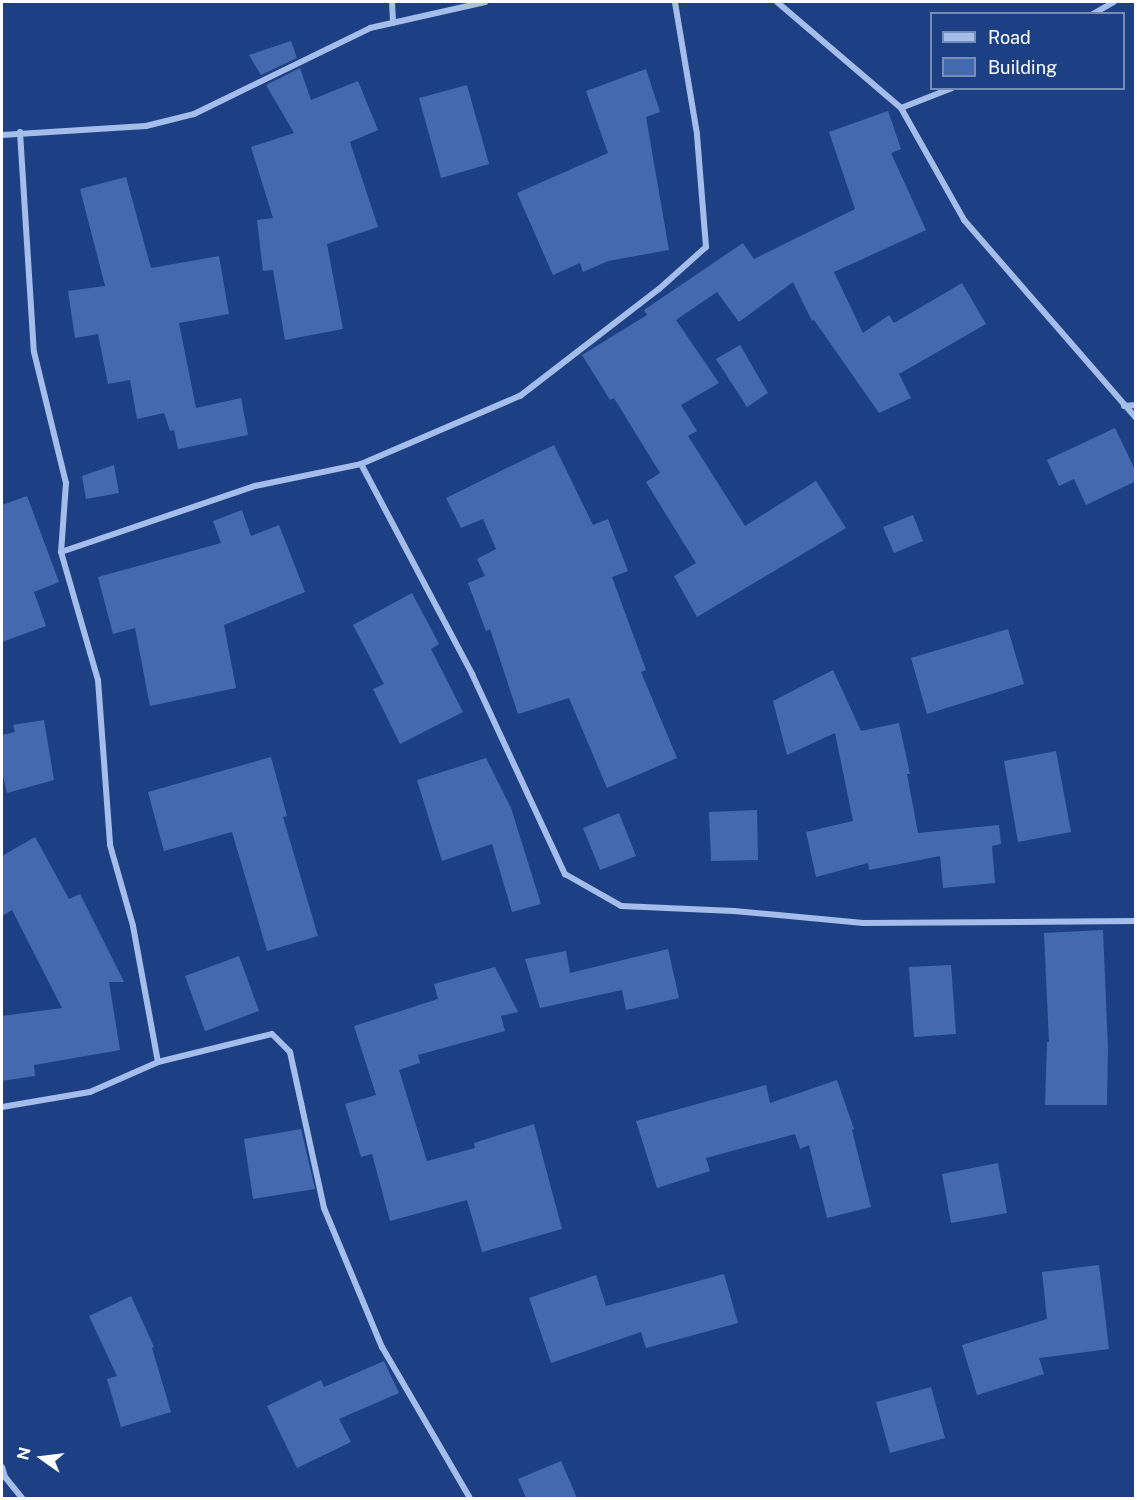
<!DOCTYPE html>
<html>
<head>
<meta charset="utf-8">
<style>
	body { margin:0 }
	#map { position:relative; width:1137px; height:1500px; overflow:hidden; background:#1d4085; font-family:"Public Sans",sans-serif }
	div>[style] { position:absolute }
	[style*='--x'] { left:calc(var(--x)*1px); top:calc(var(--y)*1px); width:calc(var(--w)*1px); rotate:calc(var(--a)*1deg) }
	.building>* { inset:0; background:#4569ae }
	.minor>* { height:6px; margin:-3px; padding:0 3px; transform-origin:3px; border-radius:3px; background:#a4bdeb }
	span { translate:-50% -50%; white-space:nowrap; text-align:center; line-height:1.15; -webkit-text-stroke:6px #1d4085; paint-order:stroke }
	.frame { position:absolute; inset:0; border:3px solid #fff; pointer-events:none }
	.legend { position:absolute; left:930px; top:12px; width:195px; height:78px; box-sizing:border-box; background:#1d4085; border:2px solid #778cb6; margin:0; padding:8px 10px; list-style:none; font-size:18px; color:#fff }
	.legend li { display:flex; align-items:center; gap:12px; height:30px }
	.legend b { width:30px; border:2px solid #778cb6 }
	.north { position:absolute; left:12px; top:1428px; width:60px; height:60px; -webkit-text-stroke:4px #1d4085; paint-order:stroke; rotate:284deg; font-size:16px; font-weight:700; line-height:24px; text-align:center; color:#fff }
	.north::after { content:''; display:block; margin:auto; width:21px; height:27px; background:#fff; clip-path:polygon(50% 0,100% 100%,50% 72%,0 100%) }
</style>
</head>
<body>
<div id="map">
	<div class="building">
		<div style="clip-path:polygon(291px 41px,297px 58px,261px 75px,249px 55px)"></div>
		<div style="clip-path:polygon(300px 68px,311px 100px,358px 81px,378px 130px,350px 142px,378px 227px,327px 244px,343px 329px,285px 340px,273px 270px,263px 271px,257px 220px,273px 218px,251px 147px,294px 133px,266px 85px)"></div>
		<div style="clip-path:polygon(646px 69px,660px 112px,646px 117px,669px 250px,608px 261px,583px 272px,580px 263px,553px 275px,517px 193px,608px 153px,586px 91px)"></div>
		<div style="clip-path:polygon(467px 85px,489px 164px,441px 178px,419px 98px)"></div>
		<div style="clip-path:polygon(888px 111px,901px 149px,891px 153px,926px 230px,834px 272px,863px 333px,889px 315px,894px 323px,962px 283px,986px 324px,899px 374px,911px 398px,879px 413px,814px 320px,812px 321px,793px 282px,739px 322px,717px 292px,676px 320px,719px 383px,681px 405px,697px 431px,688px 436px,745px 526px,816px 481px,846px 528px,697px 617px,674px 576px,696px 563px,646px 482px,660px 473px,614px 398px,610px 400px,582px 355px,647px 315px,644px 310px,743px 243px,754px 259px,855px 209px,829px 132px)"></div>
		<div style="clip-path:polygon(126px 177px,151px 268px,219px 256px,229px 314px,179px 323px,196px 408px,241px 398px,248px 435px,178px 449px,174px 430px,170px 431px,164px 413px,137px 419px,130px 380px,108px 384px,98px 334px,75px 338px,68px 291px,105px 286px,80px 189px)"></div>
		<div style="clip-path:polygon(740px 345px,768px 393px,747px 407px,716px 359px)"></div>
		<div style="clip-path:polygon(1115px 428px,1136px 472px,1136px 481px,1086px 505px,1074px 479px,1059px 486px,1047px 460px)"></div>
		<div style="clip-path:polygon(554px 445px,593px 525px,608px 519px,628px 571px,612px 577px,646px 670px,641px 672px,677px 758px,607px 788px,569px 698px,518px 714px,490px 629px,486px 631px,468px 583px,485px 576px,477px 559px,496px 549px,483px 519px,461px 528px,446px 498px)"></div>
		<div style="clip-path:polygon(114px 465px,119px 493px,86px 499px,82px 476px)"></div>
		<div style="clip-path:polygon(27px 496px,59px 582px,34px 592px,46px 626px,2px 642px,2px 505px)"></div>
		<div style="clip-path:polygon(242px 510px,251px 536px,279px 525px,305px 592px,224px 625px,236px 688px,150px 706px,135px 628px,113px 634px,98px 577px,221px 543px,213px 521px)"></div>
		<div style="clip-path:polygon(913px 515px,923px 541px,894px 553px,883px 527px)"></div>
		<div style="clip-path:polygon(412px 593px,439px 644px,431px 649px,463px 712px,400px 744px,373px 689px,384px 684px,353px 625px)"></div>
		<div style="clip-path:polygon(1008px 629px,1024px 684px,927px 714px,911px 658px)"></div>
		<div style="clip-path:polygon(833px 670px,861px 731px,899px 723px,910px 774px,907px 774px,918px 833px,999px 825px,1001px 844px,992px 846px,995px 883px,943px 888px,940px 856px,869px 870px,868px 863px,816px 877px,806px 832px,853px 821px,835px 733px,787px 755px,773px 701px)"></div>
		<div style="clip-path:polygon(44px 720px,54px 780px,7px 793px,2px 772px,2px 735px,15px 732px,13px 725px)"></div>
		<div style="clip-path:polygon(1056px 751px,1071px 832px,1018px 842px,1004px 761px)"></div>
		<div style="clip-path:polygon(271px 757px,287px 816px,283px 817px,318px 936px,267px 951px,232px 832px,164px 851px,148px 792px)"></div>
		<div style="clip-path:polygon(486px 758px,511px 808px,541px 904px,512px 912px,492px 844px,442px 861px,417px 780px)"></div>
		<div style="clip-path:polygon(757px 810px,758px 860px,711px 861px,709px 812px)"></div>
		<div style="clip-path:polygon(619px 813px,636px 856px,600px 870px,583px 828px)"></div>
		<div style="clip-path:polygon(35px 837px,69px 899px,80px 894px,124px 982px,109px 982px,120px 1050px,34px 1065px,35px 1076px,2px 1081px,2px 1016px,62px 1008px,12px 910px,2px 916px,2px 856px)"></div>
		<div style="clip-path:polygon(1103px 930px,1108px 1048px,1107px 1105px,1045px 1105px,1047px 1042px,1049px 1042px,1044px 933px)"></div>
		<div style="clip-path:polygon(668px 949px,679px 998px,626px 1010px,622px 990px,540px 1008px,525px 959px,566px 951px,570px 973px)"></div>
		<div style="clip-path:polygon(239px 956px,259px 1011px,205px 1031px,185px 976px)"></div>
		<div style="clip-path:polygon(951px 965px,956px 1034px,914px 1037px,909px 967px)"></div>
		<div style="clip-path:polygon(495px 967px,518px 1012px,501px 1016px,505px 1031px,418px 1055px,420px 1063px,399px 1070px,427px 1161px,475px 1148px,474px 1143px,534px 1124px,562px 1229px,482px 1252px,467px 1200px,390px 1221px,372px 1154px,361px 1157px,345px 1104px,376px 1095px,354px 1026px,438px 999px,434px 984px)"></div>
		<div style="clip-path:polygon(837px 1080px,854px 1129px,852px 1130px,871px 1207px,827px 1218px,809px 1145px,800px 1149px,795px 1134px,706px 1158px,710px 1171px,657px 1188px,636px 1121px,766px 1085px,770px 1103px)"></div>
		<div style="clip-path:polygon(301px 1129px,315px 1189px,253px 1199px,244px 1139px)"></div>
		<div style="clip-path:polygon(998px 1163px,1007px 1213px,951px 1223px,942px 1174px)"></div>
		<div style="clip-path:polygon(1099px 1265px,1109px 1349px,1039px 1358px,1044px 1374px,977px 1395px,962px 1345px,1047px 1319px,1042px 1272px)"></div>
		<div style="clip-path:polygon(724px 1274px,738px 1323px,646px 1348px,641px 1332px,551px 1363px,529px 1298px,596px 1275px,606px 1306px)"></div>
		<div style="clip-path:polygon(131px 1296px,154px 1347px,152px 1348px,171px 1412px,121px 1427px,107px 1379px,117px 1376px,89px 1316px)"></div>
		<div style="clip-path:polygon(384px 1361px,399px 1393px,339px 1419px,351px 1442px,297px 1468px,267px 1406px,321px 1380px,324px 1387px)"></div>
		<div style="clip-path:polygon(931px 1387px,945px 1438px,890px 1453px,876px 1402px)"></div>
		<div style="clip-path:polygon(561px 1461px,577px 1498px,526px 1498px,518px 1479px)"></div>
	</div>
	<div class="minor">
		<div style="--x:392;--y:2;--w:21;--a:87"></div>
		<div style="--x:777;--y:2;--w:163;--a:40.5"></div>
		<div style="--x:901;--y:108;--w:129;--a:60.6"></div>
		<div style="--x:964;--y:220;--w:262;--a:49"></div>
		<div style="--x:1093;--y:14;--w:24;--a:-30"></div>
		<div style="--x:901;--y:108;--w:55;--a:-21.4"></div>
		<div style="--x:20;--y:132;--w:220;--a:86.4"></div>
		<div style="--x:34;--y:352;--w:135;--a:76.3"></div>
		<div style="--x:66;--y:483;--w:69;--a:94.1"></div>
		<div style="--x:61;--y:552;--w:133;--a:73.9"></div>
		<div style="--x:98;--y:680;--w:165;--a:85.8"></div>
		<div style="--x:110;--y:845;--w:84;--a:74.1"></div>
		<div style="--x:133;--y:926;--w:138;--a:79.6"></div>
		<div style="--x:2;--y:135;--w:144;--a:-3.6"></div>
		<div style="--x:146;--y:126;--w:49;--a:-14"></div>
		<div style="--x:194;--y:114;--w:196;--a:-26"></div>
		<div style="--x:370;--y:28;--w:118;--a:-12.7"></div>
		<div style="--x:1124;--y:406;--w:12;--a:-5"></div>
		<div style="--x:361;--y:464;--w:238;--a:62.1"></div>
		<div style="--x:472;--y:674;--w:221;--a:65.1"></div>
		<div style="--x:565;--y:874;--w:64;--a:29.7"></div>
		<div style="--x:621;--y:906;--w:113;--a:2.5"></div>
		<div style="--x:734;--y:911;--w:130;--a:5.3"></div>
		<div style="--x:863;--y:923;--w:273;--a:-0.4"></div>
		<div style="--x:61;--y:552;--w:205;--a:-18.8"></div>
		<div style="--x:255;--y:486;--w:108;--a:-11.7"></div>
		<div style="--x:361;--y:464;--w:173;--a:-23.2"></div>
		<div style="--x:520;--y:396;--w:175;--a:-37.6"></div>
		<div style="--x:659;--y:289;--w:63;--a:-41.8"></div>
		<div style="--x:706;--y:247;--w:113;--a:-94.6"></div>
		<div style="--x:697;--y:134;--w:134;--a:-99.5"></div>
		<div style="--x:2;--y:1107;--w:89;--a:-9.7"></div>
		<div style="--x:90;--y:1092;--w:74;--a:-23.8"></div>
		<div style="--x:158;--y:1062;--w:117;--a:-13.8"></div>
		<div style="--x:272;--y:1034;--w:25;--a:45"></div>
		<div style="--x:290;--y:1052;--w:160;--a:77.7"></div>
		<div style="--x:324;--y:1208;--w:151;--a:67.4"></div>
		<div style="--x:382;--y:1347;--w:175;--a:59.8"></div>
		<div style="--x:2;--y:1467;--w:10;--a:73"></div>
		<div style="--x:5;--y:1477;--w:27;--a:51"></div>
	</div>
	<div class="frame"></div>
	<ul class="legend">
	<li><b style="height:8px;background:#a4bdeb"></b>Road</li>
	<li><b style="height:16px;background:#4569ae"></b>Building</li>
	</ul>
	<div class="north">N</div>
</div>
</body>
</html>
